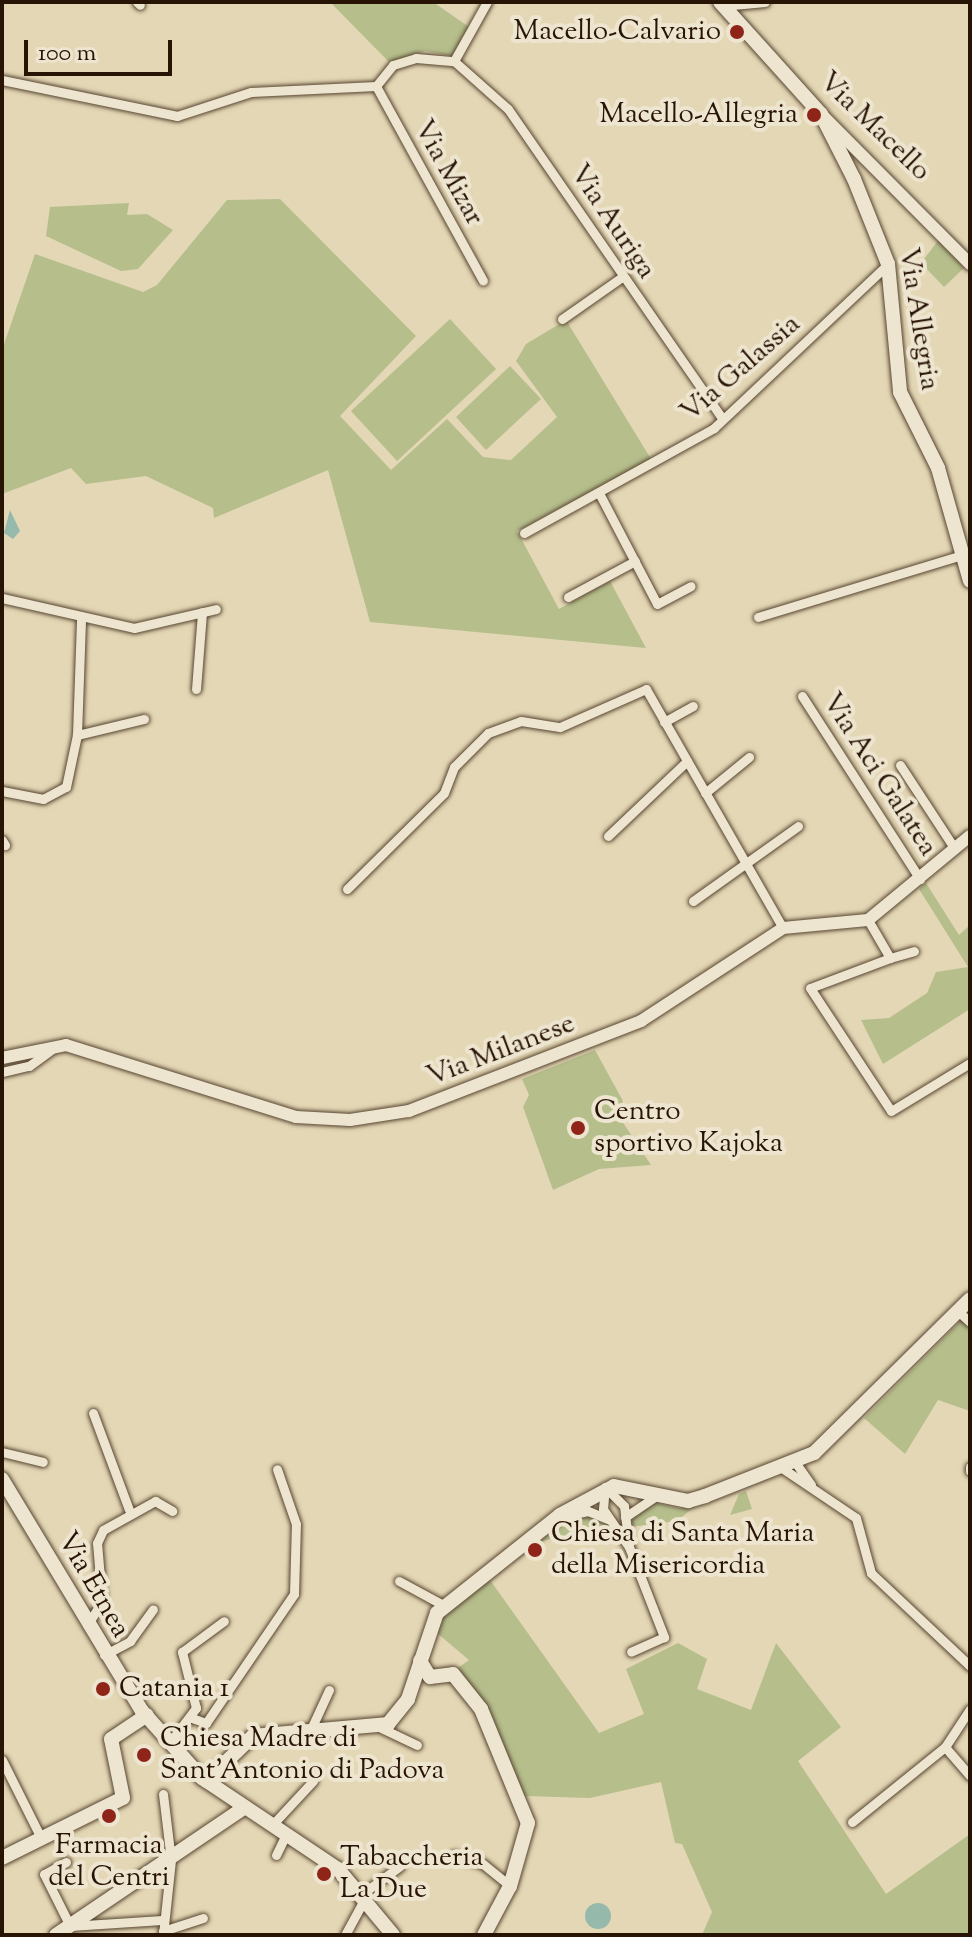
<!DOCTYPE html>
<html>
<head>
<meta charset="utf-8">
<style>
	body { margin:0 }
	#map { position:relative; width:972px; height:1937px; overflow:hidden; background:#e4d7b5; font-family:"Sorts Mill Goudy",serif }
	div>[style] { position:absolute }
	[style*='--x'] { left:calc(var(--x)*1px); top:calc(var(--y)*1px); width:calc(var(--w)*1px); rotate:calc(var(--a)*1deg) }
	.green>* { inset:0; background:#b6be8c }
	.water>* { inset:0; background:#95baac }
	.round { border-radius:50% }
	.roads { filter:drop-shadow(0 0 2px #574531) drop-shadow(0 0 2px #574531) }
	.minor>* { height:9px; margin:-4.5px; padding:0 4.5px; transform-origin:4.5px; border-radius:4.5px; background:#ede5cf }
	.tertiary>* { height:12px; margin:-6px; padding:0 6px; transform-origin:6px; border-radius:6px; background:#ede5cf }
	.secondary>* { height:14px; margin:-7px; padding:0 7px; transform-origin:7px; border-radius:7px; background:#ede5cf }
	.dots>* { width:22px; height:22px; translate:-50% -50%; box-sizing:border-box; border:4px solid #ede5cf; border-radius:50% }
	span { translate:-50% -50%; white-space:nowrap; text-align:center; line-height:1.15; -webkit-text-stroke:8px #ede5cf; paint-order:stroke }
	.poi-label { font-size:28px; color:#281405 }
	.right { translate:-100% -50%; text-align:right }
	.left { translate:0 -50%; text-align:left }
	.street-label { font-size:28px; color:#281405 }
	.frame { position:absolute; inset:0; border:4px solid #281405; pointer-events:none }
	.scale { position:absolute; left:24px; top:40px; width:148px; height:36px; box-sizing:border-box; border:4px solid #281405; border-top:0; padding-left:10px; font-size:24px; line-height:28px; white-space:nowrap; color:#281405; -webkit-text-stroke:6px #ede5cf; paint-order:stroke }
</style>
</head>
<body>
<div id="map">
	<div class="green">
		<div style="clip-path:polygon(330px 2px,433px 2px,469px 27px,452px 56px,425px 51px,389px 62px)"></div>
		<div style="clip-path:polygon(280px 199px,416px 336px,340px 416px,391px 470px,447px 419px,483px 457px,511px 460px,557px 417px,516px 361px,526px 344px,566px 320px,651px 459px,517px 531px,559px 609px,610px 581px,646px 648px,370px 622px,328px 470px,214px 518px,213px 508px,146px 476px,86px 484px,71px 468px,2px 494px,2px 350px,35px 254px,143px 292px,157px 285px,227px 200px)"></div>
		<div style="clip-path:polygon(129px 203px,127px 215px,147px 214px,173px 230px,138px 269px,121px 271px,46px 236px,50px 207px)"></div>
		<div style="clip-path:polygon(940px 238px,964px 268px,944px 287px,921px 263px)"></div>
		<div style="clip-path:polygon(450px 319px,496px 369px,397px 461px,351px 411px)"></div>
		<div style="clip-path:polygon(510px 366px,541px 399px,486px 450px,456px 417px)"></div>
		<div style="clip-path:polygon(926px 883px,959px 935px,970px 925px,970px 1009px,883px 1064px,861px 1020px,889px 1018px,927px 993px,936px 972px,968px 967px,919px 889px)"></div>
		<div style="clip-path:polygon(595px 1050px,623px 1101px,618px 1115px,651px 1165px,599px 1169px,553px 1190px,523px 1107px,529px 1095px,522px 1079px)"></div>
		<div style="clip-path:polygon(962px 1320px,970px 1328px,970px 1411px,938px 1400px,905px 1454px,864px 1418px)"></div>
		<div style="clip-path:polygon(746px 1491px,752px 1509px,730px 1515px,739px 1494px)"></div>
		<div style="clip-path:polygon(656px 1503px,678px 1508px,694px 1507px,677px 1521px,630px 1527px,636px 1511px)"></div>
		<div style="clip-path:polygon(591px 1516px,608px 1525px,539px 1542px,562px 1524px)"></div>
		<div style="clip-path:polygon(490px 1580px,599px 1733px,644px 1714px,626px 1669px,678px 1643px,707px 1659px,697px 1689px,751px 1710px,776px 1643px,841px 1727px,798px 1761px,886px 1894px,970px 1834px,970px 1935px,702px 1935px,712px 1912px,682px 1844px,675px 1843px,661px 1782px,590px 1798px,525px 1796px,487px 1710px,458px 1668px,469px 1660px,437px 1633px,444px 1615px)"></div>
	</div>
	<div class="water">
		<div style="clip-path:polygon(10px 510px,20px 531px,13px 539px,4px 533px)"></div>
		<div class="round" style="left:585px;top:1903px;width:26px;height:26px"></div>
	</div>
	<div class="roads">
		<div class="minor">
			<div style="--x:137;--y:2;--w:4;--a:45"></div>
			<div style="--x:722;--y:6;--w:43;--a:-5.3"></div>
			<div style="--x:454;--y:61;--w:72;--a:41.6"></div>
			<div style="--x:508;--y:109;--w:377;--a:55.3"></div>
			<div style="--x:454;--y:61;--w:68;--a:-60.8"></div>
			<div style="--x:2;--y:80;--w:179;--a:11.6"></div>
			<div style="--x:177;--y:116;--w:78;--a:-18"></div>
			<div style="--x:251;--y:92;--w:125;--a:-2.7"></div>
			<div style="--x:376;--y:86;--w:27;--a:-51"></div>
			<div style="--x:393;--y:65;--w:24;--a:-17"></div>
			<div style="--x:416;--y:58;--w:38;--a:5"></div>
			<div style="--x:376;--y:86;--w:222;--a:61.2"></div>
			<div style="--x:562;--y:319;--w:73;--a:-35"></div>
			<div style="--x:599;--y:493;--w:125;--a:62.4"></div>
			<div style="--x:657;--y:604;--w:38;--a:-28"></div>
			<div style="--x:524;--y:533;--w:217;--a:-28.9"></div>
			<div style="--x:714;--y:428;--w:239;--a:-43.3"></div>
			<div style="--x:568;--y:597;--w:76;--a:-28.2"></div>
			<div style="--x:2;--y:598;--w:135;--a:12.8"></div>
			<div style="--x:134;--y:628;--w:84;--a:-13"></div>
			<div style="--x:758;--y:617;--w:213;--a:-16.9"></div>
			<div style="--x:196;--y:689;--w:77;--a:-85.5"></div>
			<div style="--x:802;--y:696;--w:218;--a:57.2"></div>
			<div style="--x:664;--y:722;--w:33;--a:-29"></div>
			<div style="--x:77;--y:735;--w:69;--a:-13.4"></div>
			<div style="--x:900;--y:765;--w:100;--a:56.8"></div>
			<div style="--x:2;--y:791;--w:42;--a:11"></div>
			<div style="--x:43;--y:799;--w:26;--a:-28"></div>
			<div style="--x:66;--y:787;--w:53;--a:-78.1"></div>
			<div style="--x:77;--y:735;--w:117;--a:-88"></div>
			<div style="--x:705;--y:793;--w:57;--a:-39.3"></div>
			<div style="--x:608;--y:836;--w:109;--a:-43.5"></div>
			<div style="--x:2;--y:840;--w:6;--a:59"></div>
			<div style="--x:347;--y:889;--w:136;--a:-44.7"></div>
			<div style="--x:444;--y:793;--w:28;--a:-69"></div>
			<div style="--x:454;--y:767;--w:48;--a:-45"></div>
			<div style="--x:488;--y:733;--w:35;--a:-20"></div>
			<div style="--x:521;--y:721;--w:39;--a:9"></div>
			<div style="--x:560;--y:727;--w:94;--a:-23.8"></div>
			<div style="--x:646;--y:689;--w:275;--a:60.2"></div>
			<div style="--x:693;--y:901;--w:129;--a:-35.5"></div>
			<div style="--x:868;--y:920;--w:44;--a:59.9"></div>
			<div style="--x:890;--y:958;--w:85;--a:159.4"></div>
			<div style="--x:810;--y:988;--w:147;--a:56.6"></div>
			<div style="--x:891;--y:1111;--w:92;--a:-31.3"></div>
			<div style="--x:890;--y:958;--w:25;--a:-16"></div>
			<div style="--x:2;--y:1072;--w:28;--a:-13"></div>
			<div style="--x:29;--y:1066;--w:29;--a:-36"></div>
			<div style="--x:958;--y:1311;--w:16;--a:43"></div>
			<div style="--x:93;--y:1413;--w:103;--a:69.6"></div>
			<div style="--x:2;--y:1452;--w:42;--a:13.7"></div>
			<div style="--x:795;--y:1462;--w:28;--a:55"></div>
			<div style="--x:970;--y:1467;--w:4;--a:90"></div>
			<div style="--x:782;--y:1468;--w:89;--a:34"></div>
			<div style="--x:856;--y:1518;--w:57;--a:74.7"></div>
			<div style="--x:871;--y:1573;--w:136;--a:43.2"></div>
			<div style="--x:569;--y:1515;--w:19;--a:-12"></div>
			<div style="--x:588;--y:1511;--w:22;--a:22"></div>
			<div style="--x:625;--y:1517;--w:40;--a:-34"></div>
			<div style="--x:629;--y:1547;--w:46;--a:-124.4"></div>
			<div style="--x:603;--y:1509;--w:22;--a:-85"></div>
			<div style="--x:605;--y:1487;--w:27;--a:45"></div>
			<div style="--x:624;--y:1506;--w:41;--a:83"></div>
			<div style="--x:629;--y:1547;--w:97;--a:68.7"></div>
			<div style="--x:664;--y:1637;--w:36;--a:156"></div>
			<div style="--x:399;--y:1581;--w:52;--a:28.5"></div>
			<div style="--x:87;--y:1625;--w:27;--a:-57"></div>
			<div style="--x:102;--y:1602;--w:59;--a:-94.8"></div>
			<div style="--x:97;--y:1543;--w:14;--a:-65"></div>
			<div style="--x:103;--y:1530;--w:60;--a:-29.1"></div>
			<div style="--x:155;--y:1501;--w:20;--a:30"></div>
			<div style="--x:104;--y:1655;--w:30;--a:-28"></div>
			<div style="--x:130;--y:1641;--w:39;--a:-54"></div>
			<div style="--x:192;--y:1718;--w:15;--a:20"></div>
			<div style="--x:206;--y:1723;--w:156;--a:-55.7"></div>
			<div style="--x:294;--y:1594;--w:70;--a:-88.4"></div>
			<div style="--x:296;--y:1524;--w:58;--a:-109.1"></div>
			<div style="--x:379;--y:1727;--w:42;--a:25.3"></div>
			<div style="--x:311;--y:1729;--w:43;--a:-65.2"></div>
			<div style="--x:170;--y:1742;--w:43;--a:-52.6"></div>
			<div style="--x:196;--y:1708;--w:58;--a:-104"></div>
			<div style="--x:182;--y:1652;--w:52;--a:-36.4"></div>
			<div style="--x:945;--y:1747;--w:38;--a:49"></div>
			<div style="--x:2;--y:1760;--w:87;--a:63.4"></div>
			<div style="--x:163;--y:1794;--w:66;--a:83.1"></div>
			<div style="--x:171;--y:1860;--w:75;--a:96.1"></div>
			<div style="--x:852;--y:1822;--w:119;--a:-38.9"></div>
			<div style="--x:945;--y:1747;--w:45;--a:-56.7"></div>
			<div style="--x:273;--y:1824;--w:59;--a:-47.1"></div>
			<div style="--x:276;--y:1855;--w:25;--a:-64"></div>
			<div style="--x:454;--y:1855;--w:30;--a:17"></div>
			<div style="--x:483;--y:1864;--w:35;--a:39"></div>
			<div style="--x:66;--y:1862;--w:25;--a:151"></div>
			<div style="--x:44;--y:1874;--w:58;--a:63.4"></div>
			<div style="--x:70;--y:1926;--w:92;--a:-3.7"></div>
			<div style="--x:362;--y:1894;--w:47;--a:-36.4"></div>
			<div style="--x:163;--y:1931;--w:42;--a:-18"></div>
			<div style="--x:345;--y:1935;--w:42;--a:-61.6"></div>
		</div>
		<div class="tertiary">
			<div style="--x:823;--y:116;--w:209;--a:45.2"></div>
			<div style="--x:2;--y:1058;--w:65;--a:-11.5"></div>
			<div style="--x:66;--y:1045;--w:241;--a:17.4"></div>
			<div style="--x:296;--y:1117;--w:54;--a:3.2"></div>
			<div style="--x:350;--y:1120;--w:60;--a:-8.7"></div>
			<div style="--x:409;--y:1111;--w:249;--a:-21.2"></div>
			<div style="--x:641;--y:1021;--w:170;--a:-33.2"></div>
			<div style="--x:783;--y:928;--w:85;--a:-5.4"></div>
			<div style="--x:868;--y:920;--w:132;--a:-39.5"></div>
		</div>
		<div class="secondary">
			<div style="--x:720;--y:2;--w:151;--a:48"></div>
			<div style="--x:821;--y:114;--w:73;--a:63.1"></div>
			<div style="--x:854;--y:179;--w:92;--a:68.2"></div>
			<div style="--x:888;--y:264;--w:129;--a:84.6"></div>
			<div style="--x:900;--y:392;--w:85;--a:63.4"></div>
			<div style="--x:938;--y:468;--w:117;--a:74.2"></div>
			<div style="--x:2;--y:1479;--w:271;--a:58.9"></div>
			<div style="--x:142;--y:1711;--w:90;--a:48.2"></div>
			<div style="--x:202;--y:1778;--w:164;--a:33.8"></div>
			<div style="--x:338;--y:1869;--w:86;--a:50.2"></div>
			<div style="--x:420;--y:1661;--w:19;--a:58"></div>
			<div style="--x:430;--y:1677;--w:23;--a:-7"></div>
			<div style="--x:453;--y:1674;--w:45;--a:51.3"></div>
			<div style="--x:481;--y:1709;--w:123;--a:67.6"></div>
			<div style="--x:528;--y:1823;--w:66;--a:105.9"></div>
			<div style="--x:510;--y:1886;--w:55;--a:118"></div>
			<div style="--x:206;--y:1781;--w:65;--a:-43.8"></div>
			<div style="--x:253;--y:1736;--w:136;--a:-5.1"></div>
			<div style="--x:388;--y:1724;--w:32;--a:-51"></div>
			<div style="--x:408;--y:1699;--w:91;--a:-71.4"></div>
			<div style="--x:437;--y:1613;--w:157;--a:-38.5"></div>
			<div style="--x:560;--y:1515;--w:61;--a:-28.2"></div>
			<div style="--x:614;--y:1486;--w:76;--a:11.5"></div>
			<div style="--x:688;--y:1501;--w:18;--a:-16"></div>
			<div style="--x:705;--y:1496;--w:117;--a:-21.5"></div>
			<div style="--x:814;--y:1453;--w:219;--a:-44.6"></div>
			<div style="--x:2;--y:1858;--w:135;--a:-26.4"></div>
			<div style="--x:123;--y:1798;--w:60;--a:-101.5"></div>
			<div style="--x:111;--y:1739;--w:43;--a:-33.7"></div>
			<div style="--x:56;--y:1935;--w:228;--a:-34.1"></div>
		</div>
	</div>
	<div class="dots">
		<div style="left:737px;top:32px;background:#8f2418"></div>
		<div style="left:814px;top:115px;background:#8f2418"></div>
		<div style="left:578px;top:1128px;background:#8f2418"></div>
		<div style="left:535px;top:1550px;background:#8f2418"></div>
		<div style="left:103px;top:1689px;background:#8f2418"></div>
		<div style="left:144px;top:1755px;background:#8f2418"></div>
		<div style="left:109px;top:1816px;background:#8f2418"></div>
		<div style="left:324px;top:1874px;background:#8f2418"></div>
	</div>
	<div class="poi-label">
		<span class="right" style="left:721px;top:32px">Macello-Calvario</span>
		<span class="right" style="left:798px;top:115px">Macello-Allegria</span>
		<span class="left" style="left:594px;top:1128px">Centro<br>sportivo Kajoka</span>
		<span class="left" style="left:551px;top:1550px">Chiesa di Santa Maria<br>della Misericordia</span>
		<span class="left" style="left:119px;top:1689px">Catania 1</span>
		<span class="left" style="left:160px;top:1755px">Chiesa Madre di<br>Sant'Antonio di Padova</span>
		<span style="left:109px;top:1862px">Farmacia<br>del Centri</span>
		<span class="left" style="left:340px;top:1874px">Tabaccheria<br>La Due</span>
	</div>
	<div class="street-label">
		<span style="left:874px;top:127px;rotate:44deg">Via Macello</span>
		<span style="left:448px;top:173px;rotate:61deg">Via Mizar</span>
		<span style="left:612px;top:222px;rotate:56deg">Via Auriga</span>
		<span style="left:918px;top:319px;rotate:81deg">Via Allegria</span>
		<span style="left:741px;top:369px;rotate:-41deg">Via Galassia</span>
		<span style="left:879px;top:775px;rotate:57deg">Via Aci Galatea</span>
		<span style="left:501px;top:1051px;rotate:-21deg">Via Milanese</span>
		<span style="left:93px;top:1585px;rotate:60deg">Via Etnea</span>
	</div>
	<div class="frame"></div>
	<div class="scale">100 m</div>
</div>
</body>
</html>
